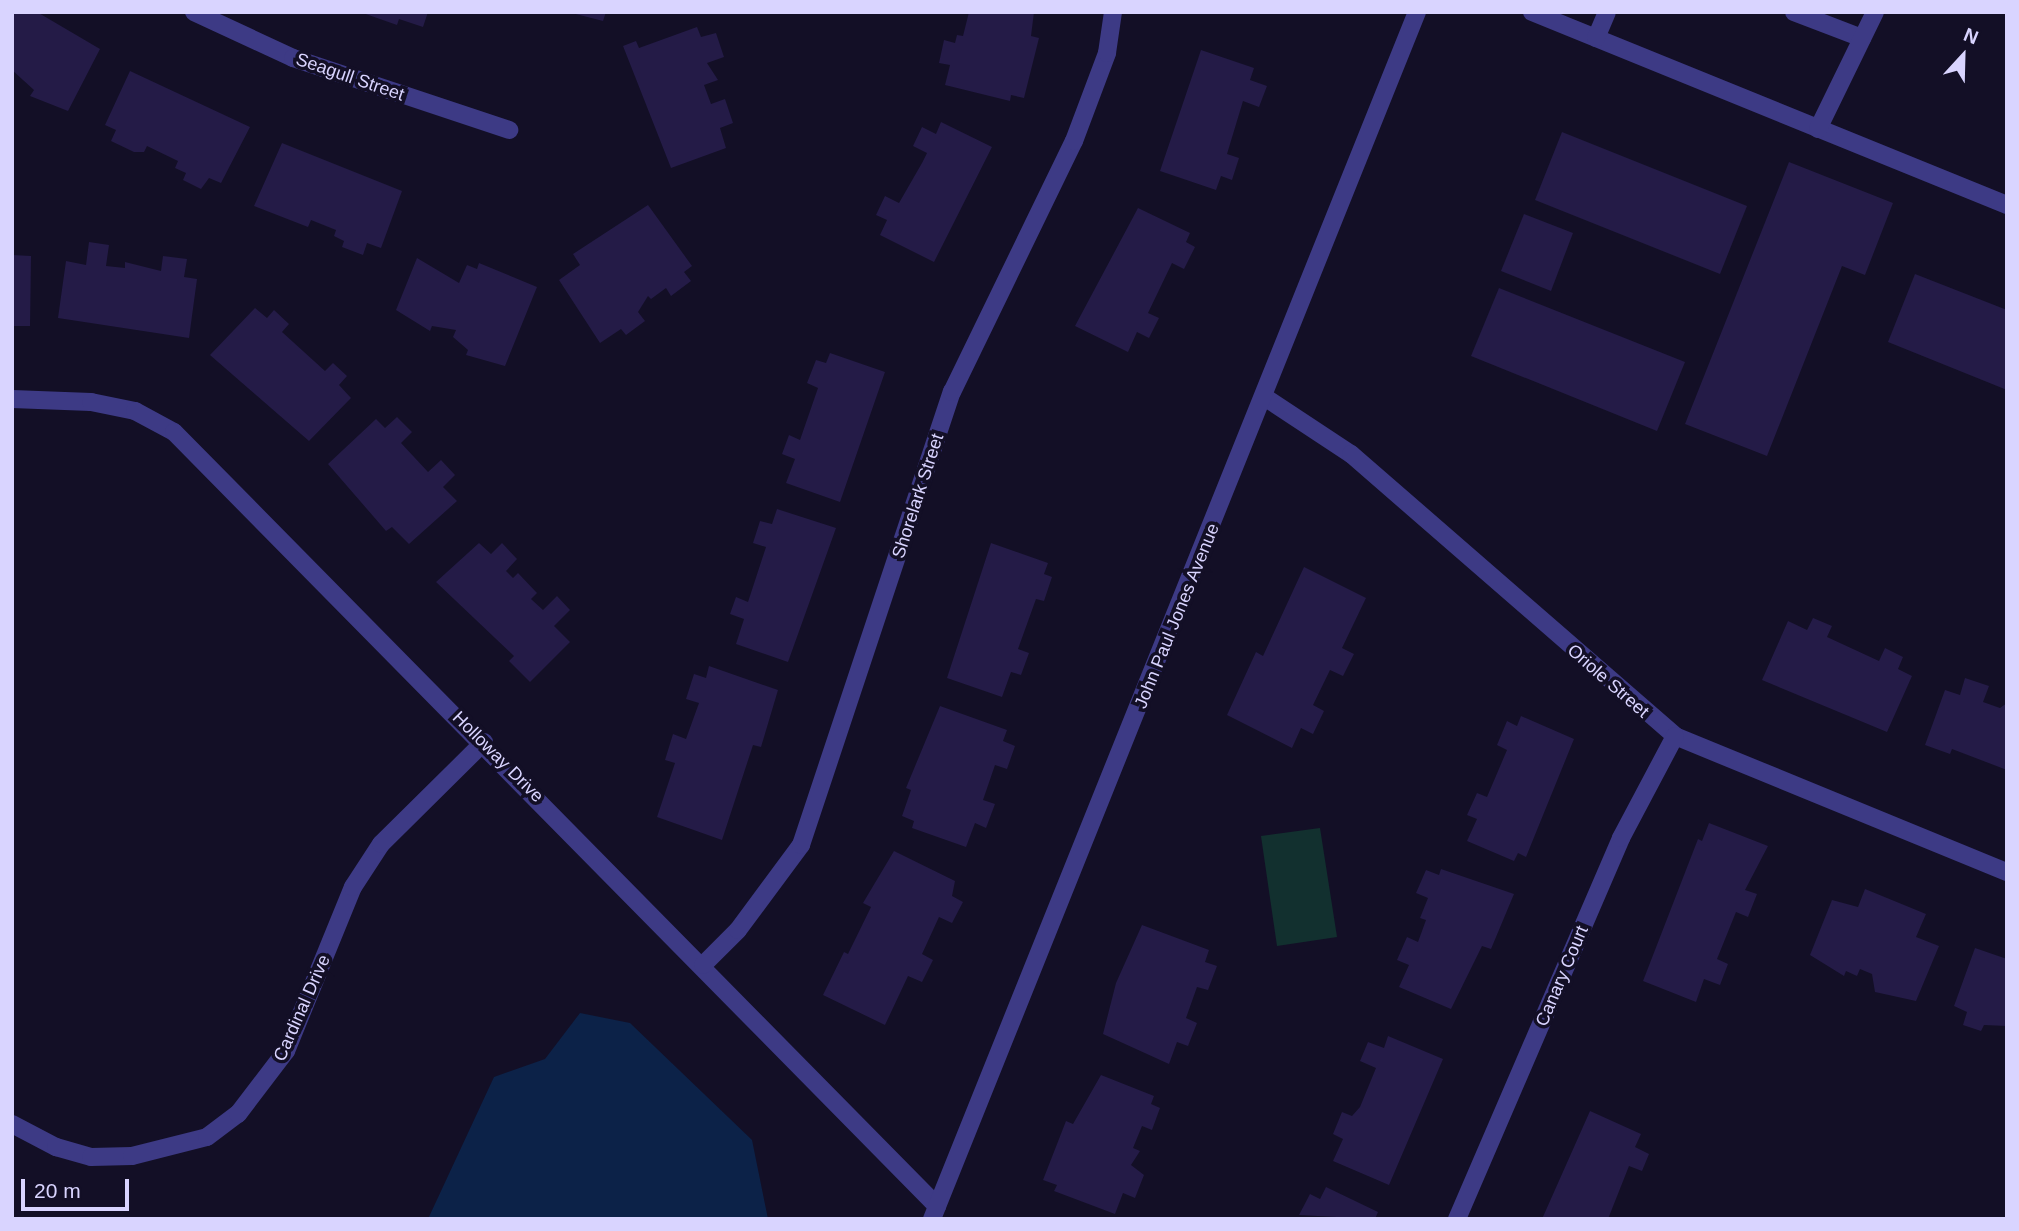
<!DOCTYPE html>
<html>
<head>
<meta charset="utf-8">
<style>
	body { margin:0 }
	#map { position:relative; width:2019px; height:1231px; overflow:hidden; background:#130f26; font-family:Helvetica,sans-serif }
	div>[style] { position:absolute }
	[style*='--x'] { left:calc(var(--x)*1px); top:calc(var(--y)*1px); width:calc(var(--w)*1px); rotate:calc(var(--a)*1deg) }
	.green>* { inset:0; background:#12302f }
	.water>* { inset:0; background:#0c2248 }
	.building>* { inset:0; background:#241b47 }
	.minor>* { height:18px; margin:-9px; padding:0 9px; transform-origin:9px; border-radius:9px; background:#3d3a85 }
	span { translate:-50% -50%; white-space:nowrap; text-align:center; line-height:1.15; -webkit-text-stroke:7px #130f26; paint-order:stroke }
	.street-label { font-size:18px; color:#d9d4ff }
	.frame { position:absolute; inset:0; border:14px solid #d9d4ff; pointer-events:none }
	.north { position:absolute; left:1928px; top:21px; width:70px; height:70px; -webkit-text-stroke:5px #130f26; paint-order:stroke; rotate:22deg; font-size:19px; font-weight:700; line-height:28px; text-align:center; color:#d9d4ff }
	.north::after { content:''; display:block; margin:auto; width:24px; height:32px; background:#d9d4ff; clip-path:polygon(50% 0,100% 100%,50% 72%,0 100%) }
	.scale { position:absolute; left:21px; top:1179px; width:108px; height:32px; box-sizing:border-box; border:4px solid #d9d4ff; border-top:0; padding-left:9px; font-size:21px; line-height:24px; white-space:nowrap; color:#d9d4ff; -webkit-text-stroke:5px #130f26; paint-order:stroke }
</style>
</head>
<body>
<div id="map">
	<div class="green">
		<div style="clip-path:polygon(1320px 828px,1337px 937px,1277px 946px,1261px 836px)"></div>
	</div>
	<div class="water">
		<div style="clip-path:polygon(580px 1013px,630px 1023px,752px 1140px,768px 1219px,428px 1219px,494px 1077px,545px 1059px)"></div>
	</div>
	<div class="building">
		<div style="clip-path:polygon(12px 12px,37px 12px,100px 49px,68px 111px,30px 96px,34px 90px,12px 70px)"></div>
		<div style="clip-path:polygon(360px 12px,428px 12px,423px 27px,399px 19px,397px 25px)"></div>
		<div style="clip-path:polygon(568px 12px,606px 12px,603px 21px)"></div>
		<div style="clip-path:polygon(969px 12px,1034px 12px,1031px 36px,1039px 38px,1024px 98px,1011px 95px,1010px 101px,945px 85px,950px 65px,939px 63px,944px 40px,955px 43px,957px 35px,963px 36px)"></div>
		<div style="clip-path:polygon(697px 27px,701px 37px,716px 33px,724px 57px,707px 63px,718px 80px,704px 85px,711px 104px,725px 99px,733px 123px,720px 128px,726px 148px,671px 168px,623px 46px,636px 41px,639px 48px)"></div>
		<div style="clip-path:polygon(1201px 50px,1254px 68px,1250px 80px,1267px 86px,1259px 107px,1243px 101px,1227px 154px,1239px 158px,1232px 180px,1221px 176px,1216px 190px,1160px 171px)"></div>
		<div style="clip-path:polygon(130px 71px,250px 127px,221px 183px,209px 178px,201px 189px,183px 180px,186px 173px,175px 168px,178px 161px,147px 146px,144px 152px,134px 152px,111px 141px,116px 130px,105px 125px)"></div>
		<div style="clip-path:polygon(941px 122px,992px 147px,934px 262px,880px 235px,887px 220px,876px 215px,885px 196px,899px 203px,922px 163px,927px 153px,913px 146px,922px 127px,936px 134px)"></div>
		<div style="clip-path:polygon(1562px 132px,1747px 206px,1720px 274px,1535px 200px)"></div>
		<div style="clip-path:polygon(282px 143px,402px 191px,381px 248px,367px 243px,363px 255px,342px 247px,344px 241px,334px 236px,336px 230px,311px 220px,308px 227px,254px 206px)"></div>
		<div style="clip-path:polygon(1789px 162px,1893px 203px,1865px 275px,1842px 266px,1767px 456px,1685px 424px)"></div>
		<div style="clip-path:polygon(648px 205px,692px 266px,684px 272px,691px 281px,671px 296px,666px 288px,651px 299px,648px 296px,638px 312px,645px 321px,626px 335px,621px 329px,600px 343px,559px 280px,580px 265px,573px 254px)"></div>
		<div style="clip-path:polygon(1138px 208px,1190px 233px,1186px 242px,1195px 247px,1184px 269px,1172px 263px,1148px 313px,1159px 318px,1149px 338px,1137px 332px,1128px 352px,1075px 326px)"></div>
		<div style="clip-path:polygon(1524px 214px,1573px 233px,1551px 291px,1501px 271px)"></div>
		<div style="clip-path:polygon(89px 242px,109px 245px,106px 266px,125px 268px,125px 262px,161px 271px,163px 256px,187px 259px,184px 277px,197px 279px,189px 338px,58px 318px,66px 261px,86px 265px)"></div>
		<div style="clip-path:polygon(12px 255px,31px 256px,30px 326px,12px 326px)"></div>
		<div style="clip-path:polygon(417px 258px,459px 283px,467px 265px,477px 269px,479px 263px,537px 287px,505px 366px,466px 355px,468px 350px,453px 337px,456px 330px,432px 326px,430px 331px,396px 310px)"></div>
		<div style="clip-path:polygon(1915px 274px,2007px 310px,2007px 390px,1888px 342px)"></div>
		<div style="clip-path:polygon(1499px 288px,1685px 362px,1657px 431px,1471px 356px)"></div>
		<div style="clip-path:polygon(255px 308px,267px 318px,274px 310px,289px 324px,282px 332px,325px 371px,333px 363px,347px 376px,339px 385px,351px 398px,309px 441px,210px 355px)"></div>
		<div style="clip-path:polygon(830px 353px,885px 372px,840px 502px,786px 483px,795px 459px,782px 454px,789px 435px,800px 440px,818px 388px,807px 383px,816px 360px,826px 363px)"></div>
		<div style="clip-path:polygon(397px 417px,412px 432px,401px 443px,428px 472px,441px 460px,455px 475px,443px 487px,457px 501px,409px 544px,392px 527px,386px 531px,328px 464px,376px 419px,385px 428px)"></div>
		<div style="clip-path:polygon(777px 509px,836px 528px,788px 662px,736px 644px,744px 619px,730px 614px,736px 597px,748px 602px,766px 547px,753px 543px,760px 521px,772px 524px)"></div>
		<div style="clip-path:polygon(479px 543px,491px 554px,502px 543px,517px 559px,506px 571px,513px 578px,518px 573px,537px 593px,531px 599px,543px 610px,557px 596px,570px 610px,554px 626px,570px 642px,530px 682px,509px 661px,514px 656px,436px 582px)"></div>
		<div style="clip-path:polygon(991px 543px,1048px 563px,1044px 574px,1052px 577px,1044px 601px,1036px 599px,1018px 649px,1029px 653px,1021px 675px,1011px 672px,1002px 697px,947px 678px)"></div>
		<div style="clip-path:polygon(1304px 567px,1366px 598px,1342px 648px,1354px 654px,1343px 676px,1330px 670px,1313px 705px,1324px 711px,1313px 734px,1301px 728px,1292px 748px,1227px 715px,1256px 652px,1263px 656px)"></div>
		<div style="clip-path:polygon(1813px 618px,1832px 626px,1827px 637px,1879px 661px,1885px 648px,1903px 657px,1898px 669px,1912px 676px,1887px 732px,1762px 680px,1788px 621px,1807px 630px)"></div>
		<div style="clip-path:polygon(709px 666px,778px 690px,761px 747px,753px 745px,722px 840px,657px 817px,675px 763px,665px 760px,673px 734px,686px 739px,699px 703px,686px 699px,694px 674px,706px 678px)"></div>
		<div style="clip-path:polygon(1965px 678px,1989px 686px,1983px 702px,2000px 708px,2007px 703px,2007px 770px,1952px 749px,1950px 754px,1925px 745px,1945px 690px,1960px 695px)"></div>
		<div style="clip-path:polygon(940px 706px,1007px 730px,1003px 741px,1015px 746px,1007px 769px,995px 765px,983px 800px,995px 804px,986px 828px,975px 823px,966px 847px,912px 828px,914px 821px,902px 816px,911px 790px,906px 788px)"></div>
		<div style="clip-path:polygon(1521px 716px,1574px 739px,1526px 857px,1518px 853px,1514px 861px,1467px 841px,1477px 819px,1467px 815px,1477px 793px,1487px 797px,1507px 750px,1497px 745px,1507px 721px,1517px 726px)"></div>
		<div style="clip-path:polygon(1709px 823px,1768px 846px,1745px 890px,1757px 894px,1748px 917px,1736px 912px,1717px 959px,1728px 964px,1720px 985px,1704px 979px,1696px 1002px,1643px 981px,1698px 839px,1702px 841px)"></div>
		<div style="clip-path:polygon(894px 851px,955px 881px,952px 896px,963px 902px,952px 923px,939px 917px,922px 954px,933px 960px,922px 982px,908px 976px,885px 1025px,823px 995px,844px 952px,848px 954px,871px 907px,863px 903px)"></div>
		<div style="clip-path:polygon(1441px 869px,1514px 894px,1491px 949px,1482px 946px,1451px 1009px,1399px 987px,1409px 965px,1397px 960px,1407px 937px,1418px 942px,1426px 920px,1420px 918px,1428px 898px,1416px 893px,1426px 870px,1439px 875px)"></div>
		<div style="clip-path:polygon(1865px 889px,1926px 914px,1916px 937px,1939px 946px,1916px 1001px,1875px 992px,1872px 974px,1860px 969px,1857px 976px,1846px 971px,1844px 976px,1810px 955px,1832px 900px,1858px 907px)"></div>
		<div style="clip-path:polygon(1142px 925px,1209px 950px,1205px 962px,1217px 966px,1208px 990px,1197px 987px,1186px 1018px,1197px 1023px,1188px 1046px,1177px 1042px,1169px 1064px,1103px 1034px,1116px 983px)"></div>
		<div style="clip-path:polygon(1975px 948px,2007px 959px,2007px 1026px,1984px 1025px,1981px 1031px,1963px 1025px,1967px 1012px,1954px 1006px)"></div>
		<div style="clip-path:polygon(1388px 1036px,1443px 1059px,1389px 1185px,1333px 1161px,1343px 1139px,1333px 1134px,1342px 1112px,1352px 1116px,1360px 1107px,1376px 1068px,1360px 1061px,1368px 1042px,1384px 1048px)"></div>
		<div style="clip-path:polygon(1101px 1075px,1154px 1096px,1151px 1104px,1160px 1108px,1152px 1130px,1142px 1126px,1133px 1148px,1140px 1151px,1131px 1165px,1144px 1175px,1135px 1198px,1123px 1193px,1115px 1214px,1054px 1191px,1057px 1185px,1043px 1180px,1066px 1121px,1073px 1124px)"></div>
		<div style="clip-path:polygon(1590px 1111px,1641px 1134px,1635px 1147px,1649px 1154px,1642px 1171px,1629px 1166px,1608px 1219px,1542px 1219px)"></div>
		<div style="clip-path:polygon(1326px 1187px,1378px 1212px,1375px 1219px,1299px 1215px,1310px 1194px,1320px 1199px)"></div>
	</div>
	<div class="minor">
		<div style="--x:194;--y:12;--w:109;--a:24.9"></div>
		<div style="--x:293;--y:58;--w:228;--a:18.4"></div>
		<div style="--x:1532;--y:12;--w:513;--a:22.11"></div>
		<div style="--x:1794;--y:12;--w:73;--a:20.9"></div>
		<div style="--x:1596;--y:38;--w:28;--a:-67"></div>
		<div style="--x:1818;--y:129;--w:130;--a:-64"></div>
		<div style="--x:1266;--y:398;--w:102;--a:33.4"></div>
		<div style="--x:1351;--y:454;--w:430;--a:41"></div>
		<div style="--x:1675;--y:736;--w:359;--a:22.3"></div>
		<div style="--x:12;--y:399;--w:79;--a:2.2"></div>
		<div style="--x:91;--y:402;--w:45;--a:11.6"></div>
		<div style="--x:135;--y:411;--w:44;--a:28.3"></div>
		<div style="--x:174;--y:432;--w:1087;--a:45.41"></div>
		<div style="--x:703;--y:965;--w:49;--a:-45"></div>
		<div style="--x:738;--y:930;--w:106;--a:-53.5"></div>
		<div style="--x:801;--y:845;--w:478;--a:-71.6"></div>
		<div style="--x:952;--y:392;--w:279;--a:-64.1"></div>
		<div style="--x:1074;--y:141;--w:94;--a:-69.4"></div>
		<div style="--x:1107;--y:53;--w:41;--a:-81.7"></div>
		<div style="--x:12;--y:1124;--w:50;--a:27.6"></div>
		<div style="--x:56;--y:1147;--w:36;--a:16"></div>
		<div style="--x:91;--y:1157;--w:41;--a:-1.4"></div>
		<div style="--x:132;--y:1156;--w:77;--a:-14.2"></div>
		<div style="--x:207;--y:1137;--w:39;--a:-37"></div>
		<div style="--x:238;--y:1114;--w:79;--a:-52.7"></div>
		<div style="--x:286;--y:1051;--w:177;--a:-67.8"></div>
		<div style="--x:353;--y:887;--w:51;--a:-56.9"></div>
		<div style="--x:381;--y:844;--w:145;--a:-44.7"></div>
		<div style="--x:932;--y:1219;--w:1301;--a:-68.11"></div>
		<div style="--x:1457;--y:1219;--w:415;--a:-66.7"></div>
		<div style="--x:1621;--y:838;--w:115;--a:-62.1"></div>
	</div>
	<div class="street-label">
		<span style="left:350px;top:77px;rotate:19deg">Seagull Street</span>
		<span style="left:918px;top:496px;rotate:-72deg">Shorelark Street</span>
		<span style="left:1177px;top:616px;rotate:-68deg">John Paul Jones Avenue</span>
		<span style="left:1608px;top:681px;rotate:41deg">Oriole Street</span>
		<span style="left:498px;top:757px;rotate:45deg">Holloway Drive</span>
		<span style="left:1562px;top:976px;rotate:-67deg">Canary Court</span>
		<span style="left:302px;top:1008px;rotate:-66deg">Cardinal Drive</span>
	</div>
	<div class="frame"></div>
	<div class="north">N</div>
	<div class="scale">20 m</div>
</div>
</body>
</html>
